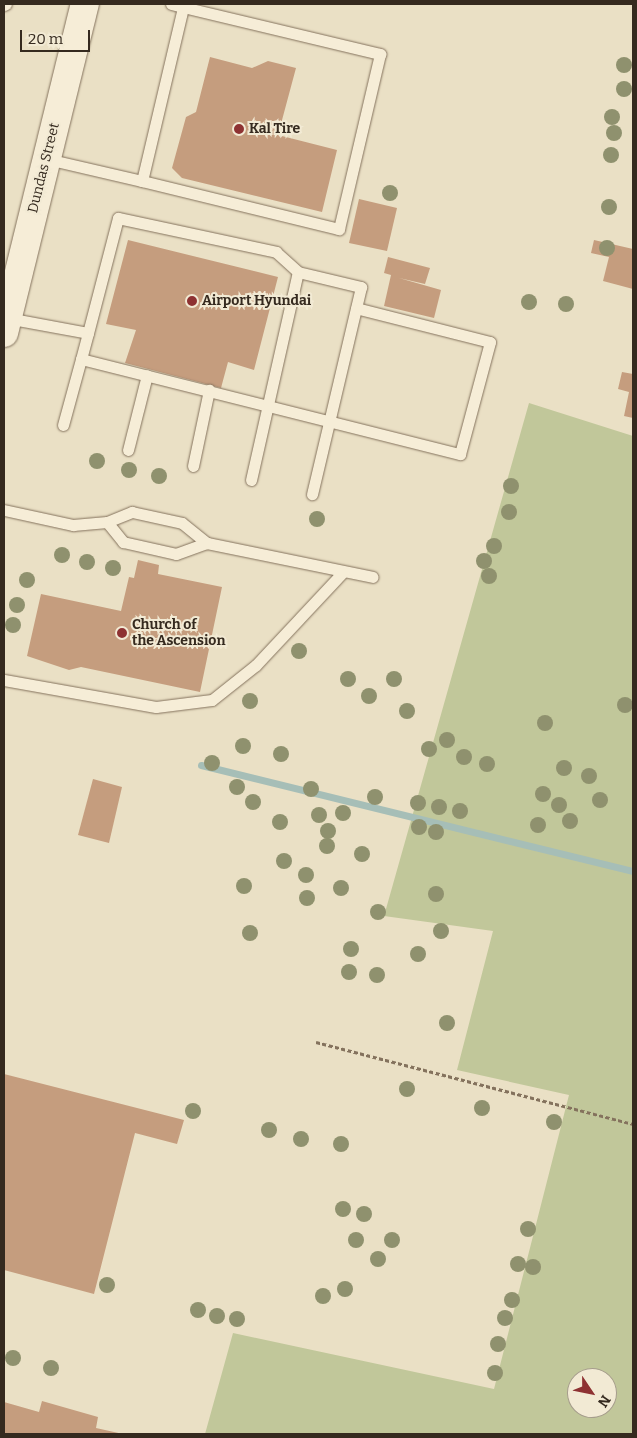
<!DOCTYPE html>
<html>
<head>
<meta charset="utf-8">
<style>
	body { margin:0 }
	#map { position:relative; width:637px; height:1438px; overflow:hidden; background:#eae0c5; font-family:Bitter,serif }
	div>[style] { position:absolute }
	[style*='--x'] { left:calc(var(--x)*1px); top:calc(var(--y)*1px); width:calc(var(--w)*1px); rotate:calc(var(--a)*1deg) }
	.green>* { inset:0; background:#c1c79a }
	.stream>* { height:7px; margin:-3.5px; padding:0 3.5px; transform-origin:3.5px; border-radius:3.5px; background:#a6beb7 }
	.building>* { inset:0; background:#c59d7e }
	.path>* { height:3px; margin-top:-1.5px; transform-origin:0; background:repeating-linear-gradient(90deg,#84725d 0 4px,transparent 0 6.5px) }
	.roads { filter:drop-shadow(0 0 1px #84725d) drop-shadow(0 0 1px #84725d) }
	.service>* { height:11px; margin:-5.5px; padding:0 5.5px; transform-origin:5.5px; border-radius:5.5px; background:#f6edd7 }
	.secondary>* { height:28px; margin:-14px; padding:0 14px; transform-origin:14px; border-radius:14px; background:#f6edd7 }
	.trees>* { width:16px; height:16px; margin:-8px; border-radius:50%; background:#8f916e }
	.dots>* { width:14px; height:14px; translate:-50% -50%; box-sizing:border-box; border:2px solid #f2ead4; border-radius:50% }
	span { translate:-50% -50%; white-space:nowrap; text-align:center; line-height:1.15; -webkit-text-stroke:4px #f2ead4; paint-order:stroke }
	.poi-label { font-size:14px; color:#352a1f; font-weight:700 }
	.left { translate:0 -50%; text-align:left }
	.street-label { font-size:14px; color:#352a1f }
	.frame { position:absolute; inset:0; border:5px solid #352a1f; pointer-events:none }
	.north { position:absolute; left:567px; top:1368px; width:50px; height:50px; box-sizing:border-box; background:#f2ead4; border:1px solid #a69d8c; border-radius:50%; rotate:124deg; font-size:14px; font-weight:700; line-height:20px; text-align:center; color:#352a1f }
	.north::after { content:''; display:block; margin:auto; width:18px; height:22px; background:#8e3232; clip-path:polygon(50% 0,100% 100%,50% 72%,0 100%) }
	.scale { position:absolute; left:20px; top:30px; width:70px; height:22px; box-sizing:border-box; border:2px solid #352a1f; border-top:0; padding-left:6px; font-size:15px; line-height:18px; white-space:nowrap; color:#352a1f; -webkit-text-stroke:4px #f2ead4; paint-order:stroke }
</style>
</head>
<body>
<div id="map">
	<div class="green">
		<div style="clip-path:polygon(evenodd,529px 403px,633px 436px,633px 1434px,205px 1434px,233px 1333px,494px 1389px,569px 1095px,457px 1070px,493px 931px,384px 916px,529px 403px,577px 1378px,607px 1378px,607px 1408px,577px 1408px,577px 1378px)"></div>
	</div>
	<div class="stream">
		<div style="--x:201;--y:765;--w:445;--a:13.8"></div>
	</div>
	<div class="building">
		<div style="clip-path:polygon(210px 57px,252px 68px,268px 61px,296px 68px,278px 135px,337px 150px,322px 212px,182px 178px,172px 168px,186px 117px,196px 112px)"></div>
		<div style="clip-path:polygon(359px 199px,397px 208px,387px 251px,349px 243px)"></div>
		<div style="clip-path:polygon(128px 240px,278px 277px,254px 370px,228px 362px,221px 388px,125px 363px,136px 330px,106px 324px)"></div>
		<div style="clip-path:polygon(594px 240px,633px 249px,633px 289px,603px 281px,609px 257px,591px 253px)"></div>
		<div style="clip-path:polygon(388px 257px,430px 268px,425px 284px,399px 278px,441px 290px,434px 318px,384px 306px,391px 275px,384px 273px)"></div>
		<div style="clip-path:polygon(622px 372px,633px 374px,633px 418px,624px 416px,629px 392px,618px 389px)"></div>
		<div style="clip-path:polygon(138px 560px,159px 565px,158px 574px,222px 587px,200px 692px,81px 667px,69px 670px,27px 656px,41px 594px,121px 611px,129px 577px,134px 578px)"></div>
		<div style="clip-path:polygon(93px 779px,122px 787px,109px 843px,78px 835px)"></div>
		<div style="clip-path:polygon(4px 1074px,184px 1120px,177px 1144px,135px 1133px,94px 1294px,4px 1270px)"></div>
		<div style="clip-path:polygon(42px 1401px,98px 1417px,96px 1428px,123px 1434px,4px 1434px,4px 1402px,39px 1412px)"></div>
	</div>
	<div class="path">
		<div style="--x:316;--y:1042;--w:327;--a:14.5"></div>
	</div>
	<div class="roads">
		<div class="service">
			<div style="--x:171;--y:4;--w:12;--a:14"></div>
			<div style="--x:183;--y:7;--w:203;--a:13.4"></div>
			<div style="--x:380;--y:54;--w:180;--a:103.2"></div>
			<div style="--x:339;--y:229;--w:203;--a:-166.3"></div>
			<div style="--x:142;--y:181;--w:179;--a:-76.7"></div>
			<div style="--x:183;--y:7;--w:3;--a:-72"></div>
			<div style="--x:4;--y:5;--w:2;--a:-27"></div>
			<div style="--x:47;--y:159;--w:98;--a:13"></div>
			<div style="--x:7;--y:318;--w:82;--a:10.5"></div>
			<div style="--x:88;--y:333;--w:27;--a:105"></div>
			<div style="--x:81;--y:359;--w:391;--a:14.1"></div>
			<div style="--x:460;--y:454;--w:116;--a:-75"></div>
			<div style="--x:490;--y:342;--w:138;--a:-165.8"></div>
			<div style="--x:88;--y:333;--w:119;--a:-75.4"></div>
			<div style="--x:118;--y:218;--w:162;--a:12.1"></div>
			<div style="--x:276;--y:252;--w:30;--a:42"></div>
			<div style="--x:298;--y:272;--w:65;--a:13.4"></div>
			<div style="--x:361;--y:287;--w:213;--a:103.3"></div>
			<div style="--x:63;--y:425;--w:68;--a:-74.7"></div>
			<div style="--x:128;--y:450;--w:77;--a:-75.8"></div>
			<div style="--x:193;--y:466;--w:78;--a:-78.1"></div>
			<div style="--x:251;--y:480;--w:213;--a:-77.3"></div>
			<div style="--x:4;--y:510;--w:71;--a:12.3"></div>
			<div style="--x:73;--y:525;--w:34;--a:-5"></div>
			<div style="--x:107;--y:522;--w:27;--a:-22"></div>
			<div style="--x:132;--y:512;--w:51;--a:12.4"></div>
			<div style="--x:182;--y:523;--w:32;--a:39"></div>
			<div style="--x:207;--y:543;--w:169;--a:11.6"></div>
			<div style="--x:107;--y:522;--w:26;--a:51"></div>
			<div style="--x:123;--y:542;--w:54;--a:12.8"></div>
			<div style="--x:176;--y:554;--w:33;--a:-20"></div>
			<div style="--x:4;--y:680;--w:154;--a:10.1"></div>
			<div style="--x:156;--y:707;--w:56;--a:-7.1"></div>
			<div style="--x:212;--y:700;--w:56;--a:-38.5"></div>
			<div style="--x:256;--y:665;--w:127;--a:-46.9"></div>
		</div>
		<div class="secondary">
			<div style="--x:4;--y:333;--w:339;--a:-76.2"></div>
		</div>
	</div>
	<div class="trees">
		<div style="left:624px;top:65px"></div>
		<div style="left:624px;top:89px"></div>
		<div style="left:612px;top:117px"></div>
		<div style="left:614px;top:133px"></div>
		<div style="left:611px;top:155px"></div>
		<div style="left:390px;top:193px"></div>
		<div style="left:609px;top:207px"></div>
		<div style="left:607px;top:248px"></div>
		<div style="left:529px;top:302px"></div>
		<div style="left:566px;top:304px"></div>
		<div style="left:97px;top:461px"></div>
		<div style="left:129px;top:470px"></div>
		<div style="left:159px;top:476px"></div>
		<div style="left:511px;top:486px"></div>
		<div style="left:509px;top:512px"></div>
		<div style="left:317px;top:519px"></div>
		<div style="left:494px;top:546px"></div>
		<div style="left:62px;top:555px"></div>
		<div style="left:484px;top:561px"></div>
		<div style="left:87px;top:562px"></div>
		<div style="left:113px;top:568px"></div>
		<div style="left:489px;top:576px"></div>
		<div style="left:27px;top:580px"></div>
		<div style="left:17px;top:605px"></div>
		<div style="left:13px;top:625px"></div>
		<div style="left:299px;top:651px"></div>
		<div style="left:348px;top:679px"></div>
		<div style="left:394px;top:679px"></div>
		<div style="left:369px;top:696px"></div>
		<div style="left:250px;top:701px"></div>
		<div style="left:625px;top:705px"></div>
		<div style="left:407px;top:711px"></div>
		<div style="left:545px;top:723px"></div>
		<div style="left:447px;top:740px"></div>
		<div style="left:243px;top:746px"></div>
		<div style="left:429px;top:749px"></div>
		<div style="left:281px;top:754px"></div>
		<div style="left:464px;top:757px"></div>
		<div style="left:212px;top:763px"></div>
		<div style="left:487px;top:764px"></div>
		<div style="left:564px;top:768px"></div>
		<div style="left:589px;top:776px"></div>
		<div style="left:237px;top:787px"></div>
		<div style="left:311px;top:789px"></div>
		<div style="left:543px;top:794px"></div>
		<div style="left:375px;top:797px"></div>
		<div style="left:600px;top:800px"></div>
		<div style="left:253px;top:802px"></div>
		<div style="left:418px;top:803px"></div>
		<div style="left:559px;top:805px"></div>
		<div style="left:439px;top:807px"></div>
		<div style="left:460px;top:811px"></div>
		<div style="left:343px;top:813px"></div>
		<div style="left:319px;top:815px"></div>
		<div style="left:570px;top:821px"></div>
		<div style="left:280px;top:822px"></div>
		<div style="left:538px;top:825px"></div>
		<div style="left:419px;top:827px"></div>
		<div style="left:328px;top:831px"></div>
		<div style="left:436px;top:832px"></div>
		<div style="left:327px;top:846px"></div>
		<div style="left:362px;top:854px"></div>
		<div style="left:284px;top:861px"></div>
		<div style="left:306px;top:875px"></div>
		<div style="left:244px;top:886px"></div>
		<div style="left:341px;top:888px"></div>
		<div style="left:436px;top:894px"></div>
		<div style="left:307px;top:898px"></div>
		<div style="left:378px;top:912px"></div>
		<div style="left:441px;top:931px"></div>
		<div style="left:250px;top:933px"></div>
		<div style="left:351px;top:949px"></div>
		<div style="left:418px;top:954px"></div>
		<div style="left:349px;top:972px"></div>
		<div style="left:377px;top:975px"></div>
		<div style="left:447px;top:1023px"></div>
		<div style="left:407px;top:1089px"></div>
		<div style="left:482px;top:1108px"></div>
		<div style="left:193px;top:1111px"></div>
		<div style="left:554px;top:1122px"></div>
		<div style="left:269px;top:1130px"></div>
		<div style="left:301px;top:1139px"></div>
		<div style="left:341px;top:1144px"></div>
		<div style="left:343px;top:1209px"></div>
		<div style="left:364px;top:1214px"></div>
		<div style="left:528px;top:1229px"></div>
		<div style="left:356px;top:1240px"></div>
		<div style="left:392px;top:1240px"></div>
		<div style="left:378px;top:1259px"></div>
		<div style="left:518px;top:1264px"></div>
		<div style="left:533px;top:1267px"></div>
		<div style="left:107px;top:1285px"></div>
		<div style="left:345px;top:1289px"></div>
		<div style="left:323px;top:1296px"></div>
		<div style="left:512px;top:1300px"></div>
		<div style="left:198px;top:1310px"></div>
		<div style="left:217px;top:1316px"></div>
		<div style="left:505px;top:1318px"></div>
		<div style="left:237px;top:1319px"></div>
		<div style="left:498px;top:1344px"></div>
		<div style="left:13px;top:1358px"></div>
		<div style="left:51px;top:1368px"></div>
		<div style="left:495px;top:1373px"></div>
	</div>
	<div class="dots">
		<div style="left:239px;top:129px;background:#8e3232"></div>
		<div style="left:192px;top:301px;background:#8e3232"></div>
		<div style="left:122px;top:633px;background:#8e3232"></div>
	</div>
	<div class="poi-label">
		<span class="left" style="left:249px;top:129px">Kal Tire</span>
		<span class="left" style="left:202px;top:301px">Airport Hyundai</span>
		<span class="left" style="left:132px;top:633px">Church of<br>the Ascension</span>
	</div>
	<div class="street-label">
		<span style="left:44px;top:168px;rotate:-76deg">Dundas Street</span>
	</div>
	<div class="frame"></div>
	<div class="north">N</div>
	<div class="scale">20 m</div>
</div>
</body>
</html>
